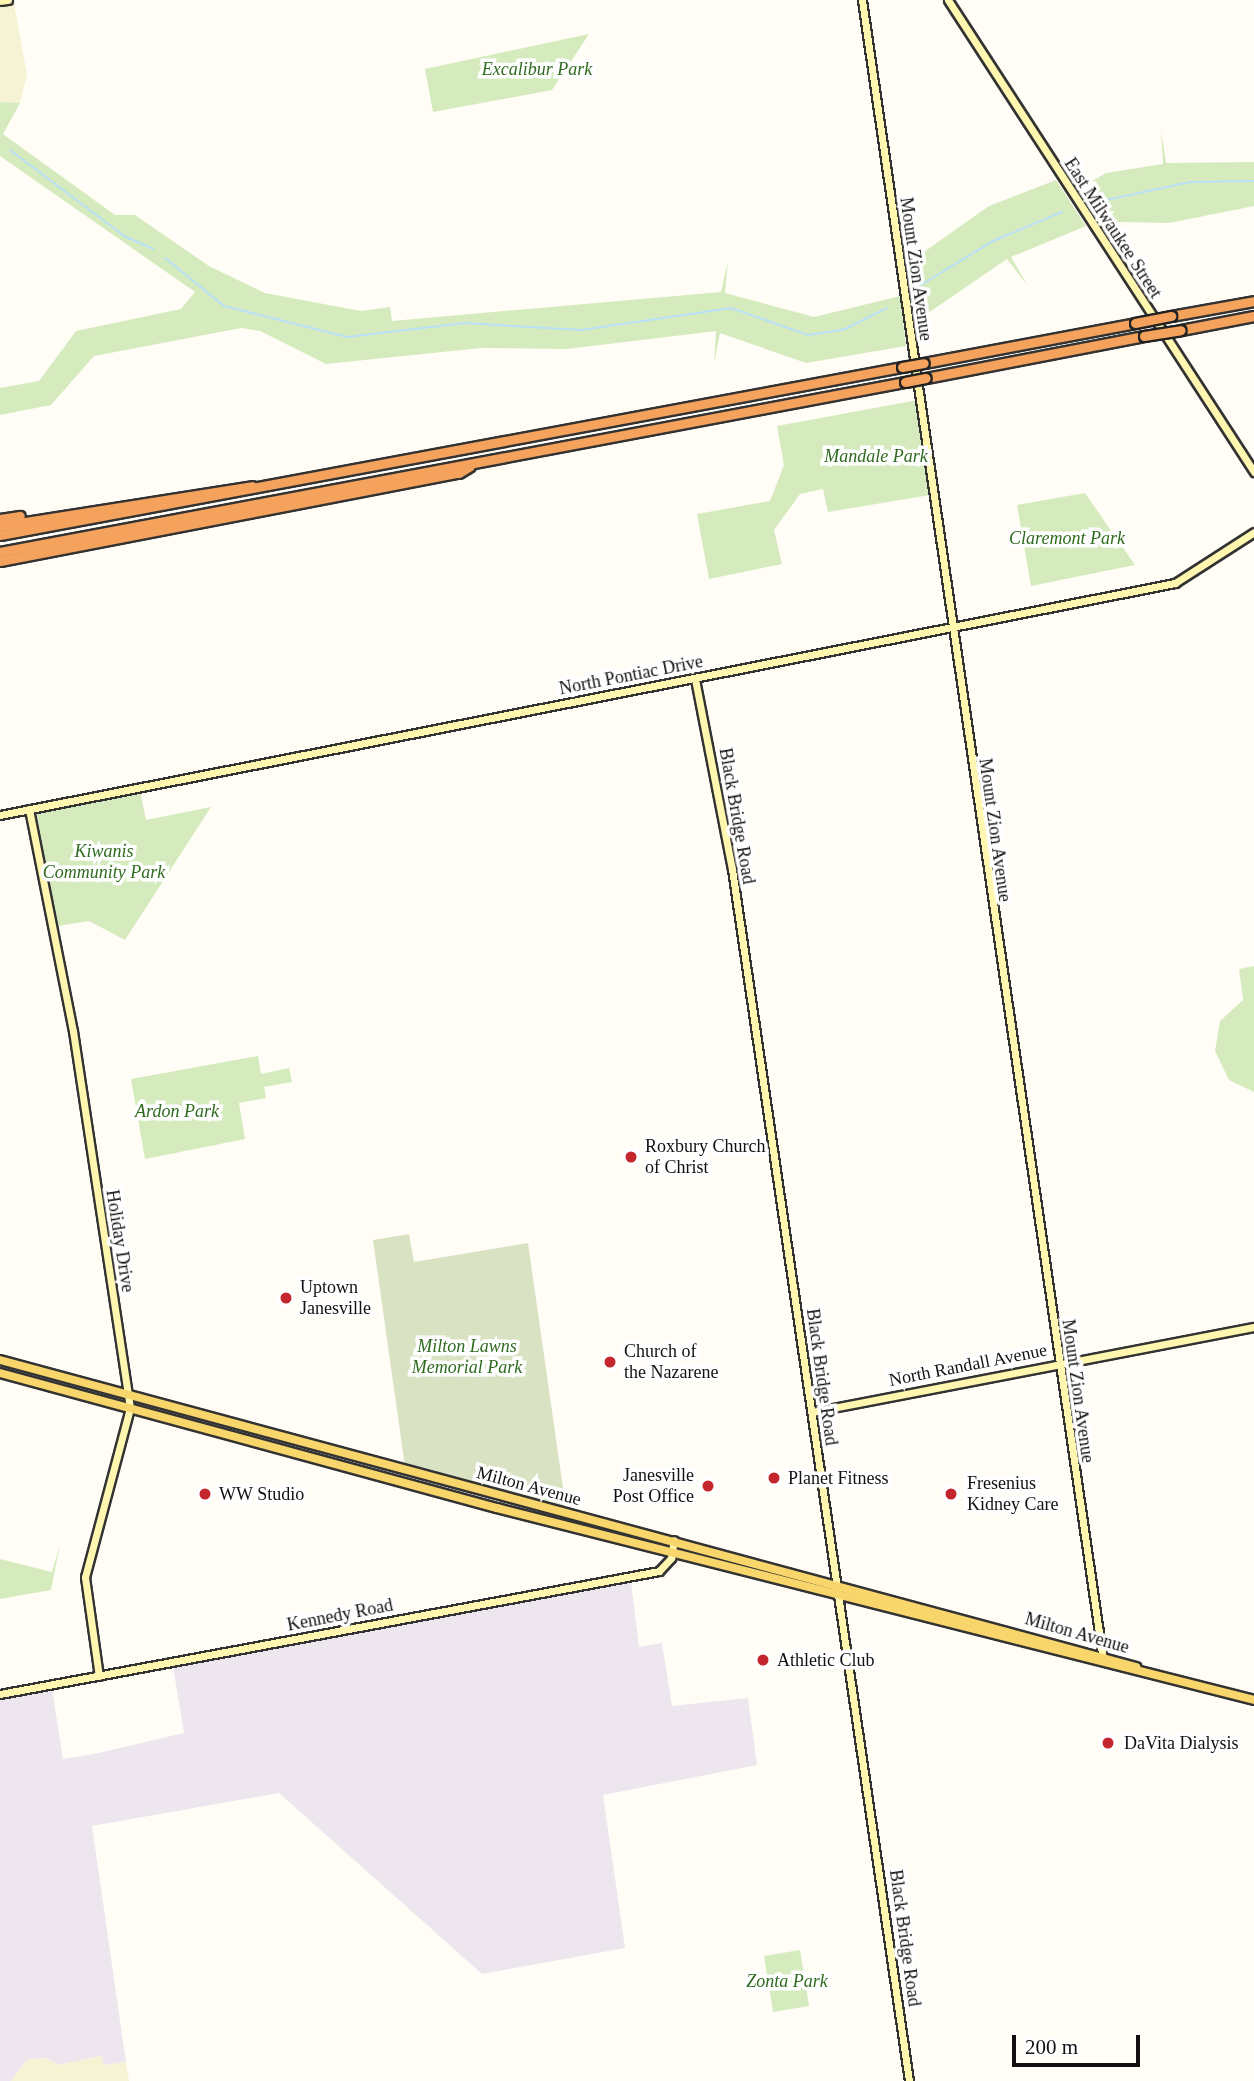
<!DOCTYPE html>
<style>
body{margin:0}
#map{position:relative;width:1254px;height:2081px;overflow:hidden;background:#fffdf5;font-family:Georgia,serif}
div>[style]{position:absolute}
.industrial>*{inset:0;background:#eee6ef}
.farmland>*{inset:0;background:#f6f3d4}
.green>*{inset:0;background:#d5ebbd}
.cemetery>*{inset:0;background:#d9e3c4}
.stream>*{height:2px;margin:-1px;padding:0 1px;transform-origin:1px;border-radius:1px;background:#b9e0f7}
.roads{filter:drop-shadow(2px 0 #333) drop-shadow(-2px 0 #333) drop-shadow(0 2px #333) drop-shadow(0 -2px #333)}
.secondary>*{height:7px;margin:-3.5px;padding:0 3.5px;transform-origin:3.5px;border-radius:3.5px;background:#fff6b0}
.primary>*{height:8px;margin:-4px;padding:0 4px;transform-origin:4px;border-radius:4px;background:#f9d66b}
.highway>*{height:9px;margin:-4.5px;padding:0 4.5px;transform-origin:4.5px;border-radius:4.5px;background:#f5a25d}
.bridges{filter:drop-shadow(2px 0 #222) drop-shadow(-2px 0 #222) drop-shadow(0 2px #222) drop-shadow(0 -2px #222)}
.highway-bridge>*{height:9px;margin:-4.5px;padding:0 4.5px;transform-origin:4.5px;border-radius:4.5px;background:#f5a25d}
.dots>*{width:19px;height:19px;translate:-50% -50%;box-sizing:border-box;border:4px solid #fff;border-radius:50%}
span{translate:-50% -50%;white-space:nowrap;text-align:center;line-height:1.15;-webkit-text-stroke:7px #fff;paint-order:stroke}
.park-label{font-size:18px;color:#2f6b1f;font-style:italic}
.street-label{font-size:18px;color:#111}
.poi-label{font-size:18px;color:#111}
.left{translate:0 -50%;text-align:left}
.right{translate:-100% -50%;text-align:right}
.scale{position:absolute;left:1012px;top:2035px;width:128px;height:32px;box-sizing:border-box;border:4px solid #111;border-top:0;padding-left:9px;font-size:21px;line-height:24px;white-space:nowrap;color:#111;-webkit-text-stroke:5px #fff;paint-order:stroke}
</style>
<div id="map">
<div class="industrial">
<i style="clip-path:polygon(631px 1582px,639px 1647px,662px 1643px,672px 1706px,748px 1698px,757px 1765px,603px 1795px,625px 1948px,482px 1974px,279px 1793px,92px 1826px,126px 2062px,104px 2066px,101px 2056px,59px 2065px,45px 2058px,27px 2060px,11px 2081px,0 2081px,0 1699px,52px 1689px,63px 1759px,94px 1754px,184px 1733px,173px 1666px)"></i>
</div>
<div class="farmland">
<i style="clip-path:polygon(0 4px,14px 4px,27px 74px,20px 103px,0 102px)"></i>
<i style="clip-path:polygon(101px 2056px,104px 2065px,126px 2062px,129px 2081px,11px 2081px,27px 2060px,45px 2058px,59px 2065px)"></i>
</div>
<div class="green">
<i style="clip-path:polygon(589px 34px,552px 90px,433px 112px,425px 69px)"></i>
<i style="clip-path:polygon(0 102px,20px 103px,3px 134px,115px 215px,135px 215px,209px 266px,265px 293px,361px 311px,390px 307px,392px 321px,721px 292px,728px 261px,725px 293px,814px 317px,900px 296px,906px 346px,806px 363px,720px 333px,714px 363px,716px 331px,567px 349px,481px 348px,326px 364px,260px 331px,241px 328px,94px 356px,51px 405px,0 415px,0 388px,39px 381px,76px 331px,181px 309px,195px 292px,0 156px)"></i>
<i style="clip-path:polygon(1161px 131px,1166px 163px,1254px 162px,1254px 206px,1169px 223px,1119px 222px,1102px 232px,1075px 191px,1106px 173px,1163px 164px)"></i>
<i style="clip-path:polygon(1056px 180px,1086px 226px,1011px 257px,1028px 286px,1007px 259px,912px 324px,904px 266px,989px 206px)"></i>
<i style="clip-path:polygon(918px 400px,930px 495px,828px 512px,823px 489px,800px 494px,774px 530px,782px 564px,709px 579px,697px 514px,770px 501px,784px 465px,777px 426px)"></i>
<i style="clip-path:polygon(1085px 493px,1135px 565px,1031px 586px,1017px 505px)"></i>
<i style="clip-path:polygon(140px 791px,146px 820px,211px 807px,125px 940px,89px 921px,58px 926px,36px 813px)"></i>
<i style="clip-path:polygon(1254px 966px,1254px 1092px,1229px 1080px,1215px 1051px,1220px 1021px,1243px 1000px,1239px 969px)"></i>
<i style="clip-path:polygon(258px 1056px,261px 1074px,289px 1068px,292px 1082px,264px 1087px,266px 1098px,239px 1103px,245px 1139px,145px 1159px,131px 1079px)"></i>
<i style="clip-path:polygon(60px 1545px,51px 1590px,0 1599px,0 1559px,52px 1572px)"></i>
<i style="clip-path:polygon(800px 1950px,809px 2006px,773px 2012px,764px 1956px)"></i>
</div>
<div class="cemetery">
<i style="clip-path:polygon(409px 1234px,414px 1262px,528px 1243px,566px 1509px,405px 1467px,373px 1240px)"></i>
</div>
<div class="stream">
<i style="left:10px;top:150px;width:143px;rotate:37deg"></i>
<i style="left:124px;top:236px;width:32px;rotate:24deg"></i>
<i style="left:1102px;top:201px;width:90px;rotate:-12.2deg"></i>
<i style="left:1190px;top:182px;width:64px;rotate:-0.9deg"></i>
<i style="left:165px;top:258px;width:76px;rotate:39.1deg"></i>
<i style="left:224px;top:306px;width:127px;rotate:14.1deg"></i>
<i style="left:347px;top:337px;width:119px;rotate:-6.8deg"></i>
<i style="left:465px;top:323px;width:116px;rotate:3.5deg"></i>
<i style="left:581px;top:330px;width:152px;rotate:-8.3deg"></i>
<i style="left:731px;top:308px;width:82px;rotate:19.3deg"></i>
<i style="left:808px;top:335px;width:37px;rotate:-9deg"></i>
<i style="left:845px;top:329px;width:47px;rotate:-26.6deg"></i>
<i style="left:916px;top:288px;width:90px;rotate:-31.4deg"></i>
<i style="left:993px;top:241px;width:75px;rotate:-22.8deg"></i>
</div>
<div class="roads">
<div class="secondary">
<i style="left:862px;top:0;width:1677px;rotate:81.74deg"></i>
<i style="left:948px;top:0;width:563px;rotate:57.04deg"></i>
<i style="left:0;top:1px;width:8px;rotate:-7deg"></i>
<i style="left:695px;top:679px;width:194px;rotate:79deg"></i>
<i style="left:732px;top:869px;width:1225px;rotate:81.69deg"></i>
<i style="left:29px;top:809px;width:226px;rotate:78.8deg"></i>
<i style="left:73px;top:1031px;width:381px;rotate:81.4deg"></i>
<i style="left:130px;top:1408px;width:175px;rotate:104.9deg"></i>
<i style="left:85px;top:1577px;width:100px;rotate:82deg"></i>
<i style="left:0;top:815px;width:1198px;rotate:-11.17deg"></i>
<i style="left:1175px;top:583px;width:94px;rotate:-32.8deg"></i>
<i style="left:812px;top:1412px;width:450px;rotate:-10.9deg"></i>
<i style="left:0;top:1694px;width:670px;rotate:-10.57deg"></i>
<i style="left:659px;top:1571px;width:18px;rotate:-47deg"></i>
<i style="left:671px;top:1558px;width:18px;rotate:-81deg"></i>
</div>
<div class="primary">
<i style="left:0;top:1360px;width:1177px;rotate:15.12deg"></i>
<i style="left:0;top:1373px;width:515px;rotate:15.2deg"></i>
<i style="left:497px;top:1508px;width:781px;rotate:14.23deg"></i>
</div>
<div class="highway">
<i style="left:1171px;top:316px;width:84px;rotate:-10.2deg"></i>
<i style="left:1181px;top:330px;width:74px;rotate:-10.9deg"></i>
<i style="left:924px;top:363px;width:215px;rotate:-10.7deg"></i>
<i style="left:926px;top:378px;width:222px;rotate:-10.9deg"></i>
<i style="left:0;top:519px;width:20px;rotate:-9deg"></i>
<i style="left:0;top:526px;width:255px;rotate:-9deg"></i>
<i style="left:0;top:535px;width:918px;rotate:-10.55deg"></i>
<i style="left:0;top:552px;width:921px;rotate:-10.64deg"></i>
<i style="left:0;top:561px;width:467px;rotate:-10.9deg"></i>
<i style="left:459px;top:473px;width:13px;rotate:-32deg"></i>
</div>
</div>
<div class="bridges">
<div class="highway-bridge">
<i style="left:1135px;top:323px;width:37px;rotate:-11deg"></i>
<i style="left:1144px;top:336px;width:37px;rotate:-9deg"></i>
<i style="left:902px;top:367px;width:22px;rotate:-10deg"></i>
<i style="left:905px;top:382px;width:21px;rotate:-11deg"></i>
</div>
</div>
<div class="dots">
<i style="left:631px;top:1157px;background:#c4262e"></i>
<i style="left:286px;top:1298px;background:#c4262e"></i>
<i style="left:610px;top:1362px;background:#c4262e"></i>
<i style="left:774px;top:1478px;background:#c4262e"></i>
<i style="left:708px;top:1486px;background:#c4262e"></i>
<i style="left:205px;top:1494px;background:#c4262e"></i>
<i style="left:951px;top:1494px;background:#c4262e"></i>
<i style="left:763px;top:1660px;background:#c4262e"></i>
<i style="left:1108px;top:1743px;background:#c4262e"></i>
</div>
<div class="park-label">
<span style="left:537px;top:69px">Excalibur Park</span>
<span style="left:876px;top:456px">Mandale Park</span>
<span style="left:1067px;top:538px">Claremont Park</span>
<span style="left:104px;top:862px">Kiwanis<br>Community Park</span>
<span style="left:177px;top:1111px">Ardon Park</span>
<span style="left:467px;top:1357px">Milton Lawns<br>Memorial Park</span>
<span style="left:787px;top:1981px">Zonta Park</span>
</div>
<div class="street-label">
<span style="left:1113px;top:228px;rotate:57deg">East Milwaukee Street</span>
<span style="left:916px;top:269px;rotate:82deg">Mount Zion Avenue</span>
<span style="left:631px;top:675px;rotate:-11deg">North Pontiac Drive</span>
<span style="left:737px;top:816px;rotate:80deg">Black Bridge Road</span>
<span style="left:995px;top:830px;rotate:82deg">Mount Zion Avenue</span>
<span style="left:120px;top:1241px;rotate:81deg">Holiday Drive</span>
<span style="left:968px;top:1365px;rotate:-11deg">North Randall Avenue</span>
<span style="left:822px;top:1377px;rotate:82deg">Black Bridge Road</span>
<span style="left:1078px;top:1391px;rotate:82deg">Mount Zion Avenue</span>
<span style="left:529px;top:1486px;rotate:15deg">Milton Avenue</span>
<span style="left:340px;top:1615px;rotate:-11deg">Kennedy Road</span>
<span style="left:1077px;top:1633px;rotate:16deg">Milton Avenue</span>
<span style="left:905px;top:1938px;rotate:82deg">Black Bridge Road</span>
</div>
<div class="poi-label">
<span class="left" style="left:645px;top:1157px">Roxbury Church<br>of Christ</span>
<span class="left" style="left:300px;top:1298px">Uptown<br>Janesville</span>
<span class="left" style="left:624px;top:1362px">Church of<br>the Nazarene</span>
<span class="right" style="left:694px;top:1486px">Janesville<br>Post Office</span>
<span class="left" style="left:788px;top:1478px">Planet Fitness</span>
<span class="left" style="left:967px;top:1494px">Fresenius<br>Kidney Care</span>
<span class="left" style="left:219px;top:1494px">WW Studio</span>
<span class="left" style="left:777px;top:1660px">Athletic Club</span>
<span class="left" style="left:1124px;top:1743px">DaVita Dialysis</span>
</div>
<div class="scale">200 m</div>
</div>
